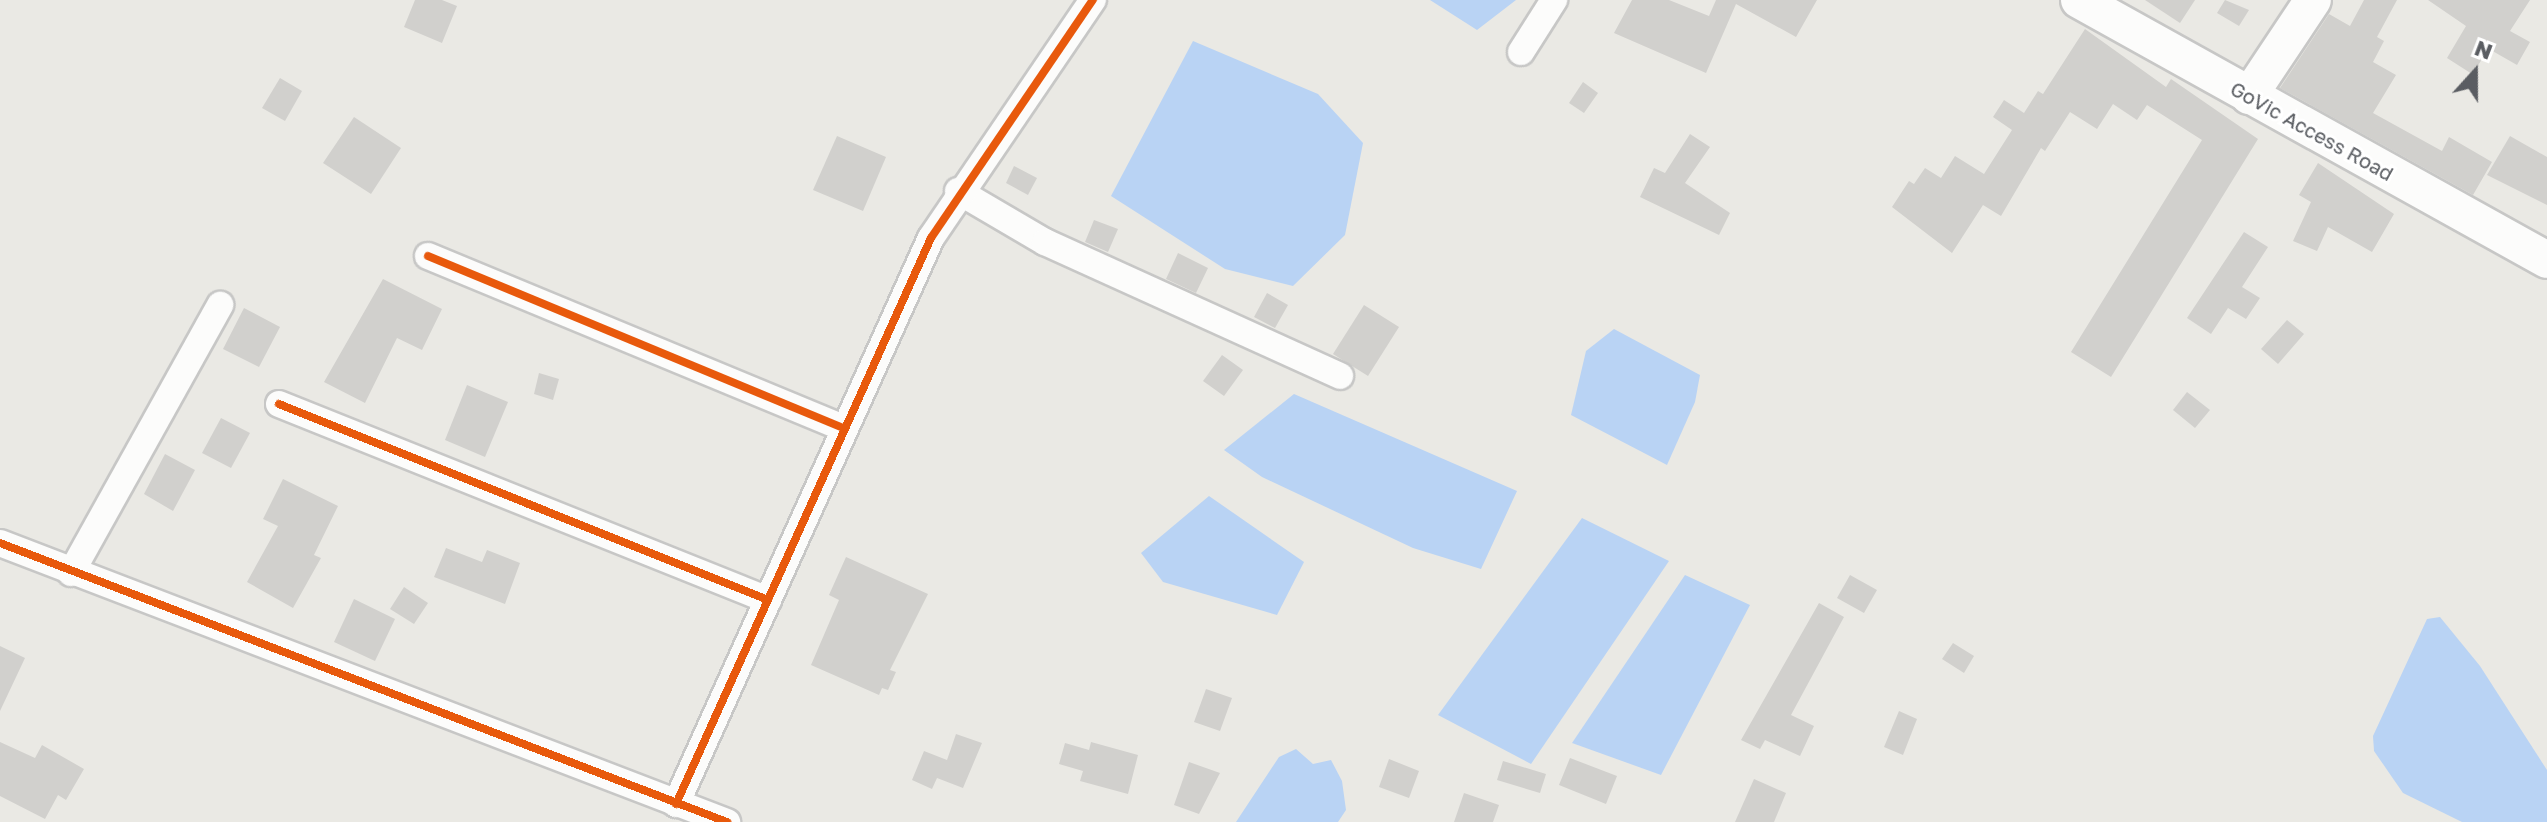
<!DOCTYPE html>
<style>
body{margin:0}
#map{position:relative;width:2547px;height:822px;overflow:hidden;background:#eae9e4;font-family:"Golos Text",sans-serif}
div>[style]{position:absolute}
.water>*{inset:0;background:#b9d3f4}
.building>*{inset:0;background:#d1d0cd}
.roads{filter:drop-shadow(2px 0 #c7c7c6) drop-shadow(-2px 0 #c7c7c6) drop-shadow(0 2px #c7c7c6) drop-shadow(0 -2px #c7c7c6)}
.street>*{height:26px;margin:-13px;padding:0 13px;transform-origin:13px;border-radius:13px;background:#fcfcfb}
.secondary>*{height:36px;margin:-18px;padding:0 18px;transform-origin:18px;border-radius:18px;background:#fcfcfb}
.cycleway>*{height:8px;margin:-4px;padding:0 4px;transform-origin:4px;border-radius:4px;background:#e8590c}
span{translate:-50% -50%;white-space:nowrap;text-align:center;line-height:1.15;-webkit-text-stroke:6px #fff;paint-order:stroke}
.street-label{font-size:20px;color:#5a5d62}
.north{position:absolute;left:2435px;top:32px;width:80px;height:80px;-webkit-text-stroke:6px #fff;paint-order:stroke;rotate:21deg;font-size:22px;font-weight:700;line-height:32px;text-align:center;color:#5a5d62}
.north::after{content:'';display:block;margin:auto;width:28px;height:36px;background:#5a5d62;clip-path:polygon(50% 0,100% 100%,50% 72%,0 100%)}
</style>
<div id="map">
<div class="water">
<i style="clip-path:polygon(1430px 0,1516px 0,1477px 30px)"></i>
<i style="clip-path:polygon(1193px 41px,1318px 94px,1363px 143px,1345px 235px,1293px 286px,1225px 269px,1111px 196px)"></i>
<i style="clip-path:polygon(1614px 329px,1700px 375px,1695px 402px,1667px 465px,1571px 415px,1586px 351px)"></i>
<i style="clip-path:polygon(1294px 394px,1517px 491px,1481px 569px,1413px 548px,1262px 477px,1224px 450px)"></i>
<i style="clip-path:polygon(1209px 496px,1304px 562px,1277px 615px,1163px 582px,1141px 553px)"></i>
<i style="clip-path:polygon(1582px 518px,1669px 561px,1531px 764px,1438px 715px)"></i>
<i style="clip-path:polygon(1685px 575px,1750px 605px,1661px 775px,1572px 743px)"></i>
<i style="clip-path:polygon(2440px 617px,2480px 666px,2547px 770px,2547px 822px,2462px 822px,2403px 793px,2374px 751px,2373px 736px,2427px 619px)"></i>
<i style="clip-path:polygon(1296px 749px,1313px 764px,1331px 760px,1342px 781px,1346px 810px,1338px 822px,1236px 822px,1279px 757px)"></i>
</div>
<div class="building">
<i style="clip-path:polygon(415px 0,442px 0,457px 6px,442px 43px,404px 27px)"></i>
<i style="clip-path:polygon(1632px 0,1669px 0,1709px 16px,1716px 0,1817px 0,1796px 37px,1736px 4px,1706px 73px,1614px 33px)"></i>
<i style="clip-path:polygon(2145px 0,2195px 0,2180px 23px)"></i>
<i style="clip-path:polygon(2225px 0,2249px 10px,2239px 26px,2217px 13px)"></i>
<i style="clip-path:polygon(2364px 0,2397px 0,2377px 37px,2384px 41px,2373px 62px,2396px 75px,2373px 113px,2442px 151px,2449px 137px,2492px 162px,2473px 195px,2280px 88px,2329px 14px,2350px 26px)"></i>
<i style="clip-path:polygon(2428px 0,2530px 0,2510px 31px,2530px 42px,2517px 65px,2489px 49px,2472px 74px,2447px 58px,2466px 26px)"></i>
<i style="clip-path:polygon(2085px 29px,2166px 87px,2171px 79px,2258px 139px,2111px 377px,2071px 352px,2202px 140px,2147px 105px,2137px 120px,2113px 104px,2097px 129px,2070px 112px,2045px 151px,2041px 148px,2001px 216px,1983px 205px,1952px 253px,1892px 207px,1909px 181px,1914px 184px,1925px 168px,1941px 178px,1955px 156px,1984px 174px,2012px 130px,1993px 117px,2004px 100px,2024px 113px,2038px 91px,2043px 94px)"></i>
<i style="clip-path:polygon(280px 78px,302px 91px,285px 121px,262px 108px)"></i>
<i style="clip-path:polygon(1583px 82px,1598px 93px,1584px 113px,1569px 103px)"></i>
<i style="clip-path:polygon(354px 117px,401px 148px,371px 194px,323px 163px)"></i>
<i style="clip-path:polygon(1690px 134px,1710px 147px,1685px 183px,1730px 213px,1719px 235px,1640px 197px,1654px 168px,1665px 173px)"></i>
<i style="clip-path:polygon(837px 136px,886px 157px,863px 211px,813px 190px)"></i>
<i style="clip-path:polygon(2510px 136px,2547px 157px,2547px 205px,2487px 175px)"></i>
<i style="clip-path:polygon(2318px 163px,2394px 214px,2372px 252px,2328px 227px,2317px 251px,2293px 241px,2311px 202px,2299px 195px)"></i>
<i style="clip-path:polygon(1014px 166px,1037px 178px,1028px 195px,1006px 183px)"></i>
<i style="clip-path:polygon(1094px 220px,1118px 229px,1108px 252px,1085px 242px)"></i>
<i style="clip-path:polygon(2244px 232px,2268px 247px,2242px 287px,2260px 298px,2246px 319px,2228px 308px,2211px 334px,2187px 318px)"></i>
<i style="clip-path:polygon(1178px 253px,1208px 268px,1196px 293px,1166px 279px)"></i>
<i style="clip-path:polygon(383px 279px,442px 309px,422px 350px,397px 338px,365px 403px,324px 382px)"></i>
<i style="clip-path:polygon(1267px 293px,1288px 305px,1275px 328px,1254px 317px)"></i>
<i style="clip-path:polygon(1364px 305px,1399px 327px,1368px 376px,1333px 354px)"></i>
<i style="clip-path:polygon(244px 308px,280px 327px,259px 367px,223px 349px)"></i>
<i style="clip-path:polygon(2287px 320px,2304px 334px,2278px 364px,2261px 349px)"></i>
<i style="clip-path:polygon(1222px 355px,1243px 370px,1224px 396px,1203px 381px)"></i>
<i style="clip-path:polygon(539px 373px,559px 379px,553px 400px,534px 394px)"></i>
<i style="clip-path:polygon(467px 385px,508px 402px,485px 457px,445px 440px)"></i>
<i style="clip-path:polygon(2187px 392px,2210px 410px,2195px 428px,2173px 410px)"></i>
<i style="clip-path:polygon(221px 418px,250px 433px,231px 468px,202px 453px)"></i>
<i style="clip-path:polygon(165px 454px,195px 470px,173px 511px,144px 494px)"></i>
<i style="clip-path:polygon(283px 479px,338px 506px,314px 555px,321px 558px,293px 608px,247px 582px,278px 526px,263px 519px)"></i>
<i style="clip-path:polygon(446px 548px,482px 562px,487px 550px,520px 563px,505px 604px,434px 577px)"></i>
<i style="clip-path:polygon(846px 557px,928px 594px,890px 670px,896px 672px,888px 690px,882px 688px,879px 695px,811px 665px,839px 600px,829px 595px)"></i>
<i style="clip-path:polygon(1850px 575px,1877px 590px,1864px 613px,1837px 598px)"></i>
<i style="clip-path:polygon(404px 587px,428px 603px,414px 624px,390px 609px)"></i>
<i style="clip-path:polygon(354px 599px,395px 619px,375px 661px,334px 642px)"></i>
<i style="clip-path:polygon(1819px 603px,1844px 617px,1791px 715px,1814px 726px,1800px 756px,1765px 740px,1760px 749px,1741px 740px)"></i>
<i style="clip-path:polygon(1953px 643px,1974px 656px,1964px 673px,1942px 659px)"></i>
<i style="clip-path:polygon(0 646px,25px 658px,0 711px)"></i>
<i style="clip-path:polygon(1206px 689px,1232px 698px,1220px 731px,1194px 722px)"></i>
<i style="clip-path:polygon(1899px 711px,1917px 719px,1903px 755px,1884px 747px)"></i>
<i style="clip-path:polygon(956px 734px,982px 743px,963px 788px,937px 778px,932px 789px,912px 780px,924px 751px,947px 760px)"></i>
<i style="clip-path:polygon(0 742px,35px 758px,42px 745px,84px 769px,66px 800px,58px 795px,45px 819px,0 796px)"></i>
<i style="clip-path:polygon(1091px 742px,1138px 755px,1128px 794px,1080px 781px,1083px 771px,1059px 764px,1065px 743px,1089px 750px)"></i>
<i style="clip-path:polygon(1570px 758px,1617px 776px,1606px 804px,1559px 785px)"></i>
<i style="clip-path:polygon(1389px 759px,1419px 771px,1409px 798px,1379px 787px)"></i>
<i style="clip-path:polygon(1503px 761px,1546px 774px,1540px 793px,1497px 780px)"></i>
<i style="clip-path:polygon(1189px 762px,1220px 773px,1199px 814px,1174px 805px)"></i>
<i style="clip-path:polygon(1754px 779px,1786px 793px,1774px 822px,1735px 822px)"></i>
<i style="clip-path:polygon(1464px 793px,1499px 805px,1493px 822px,1454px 822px)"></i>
</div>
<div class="roads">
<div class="street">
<i style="left:1521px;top:52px;width:62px;rotate:-57.6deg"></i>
<i style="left:958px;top:191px;width:101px;rotate:30.4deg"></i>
<i style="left:1045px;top:242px;width:324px;rotate:24.4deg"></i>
<i style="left:428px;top:256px;width:451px;rotate:22.5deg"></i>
<i style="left:279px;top:404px;width:527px;rotate:21.84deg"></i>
<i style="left:0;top:543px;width:779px;rotate:21deg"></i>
<i style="left:71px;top:573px;width:307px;rotate:-60.9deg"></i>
<i style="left:676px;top:804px;width:621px;rotate:-65.75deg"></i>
<i style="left:931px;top:238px;width:288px;rotate:-55.8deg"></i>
</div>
<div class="secondary">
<i style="left:2079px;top:0;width:535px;rotate:29.05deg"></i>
<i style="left:2249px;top:96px;width:115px;rotate:-56.3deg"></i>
</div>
</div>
<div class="cycleway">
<i style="left:428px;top:256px;width:451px;rotate:22.5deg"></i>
<i style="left:279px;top:404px;width:527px;rotate:21.84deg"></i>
<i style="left:0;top:543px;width:779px;rotate:21deg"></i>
<i style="left:676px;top:804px;width:621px;rotate:-65.75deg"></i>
<i style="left:931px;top:238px;width:288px;rotate:-55.8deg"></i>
</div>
<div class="street-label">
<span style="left:2312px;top:131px;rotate:29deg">GoVic Access Road</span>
</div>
<div class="north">N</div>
</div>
